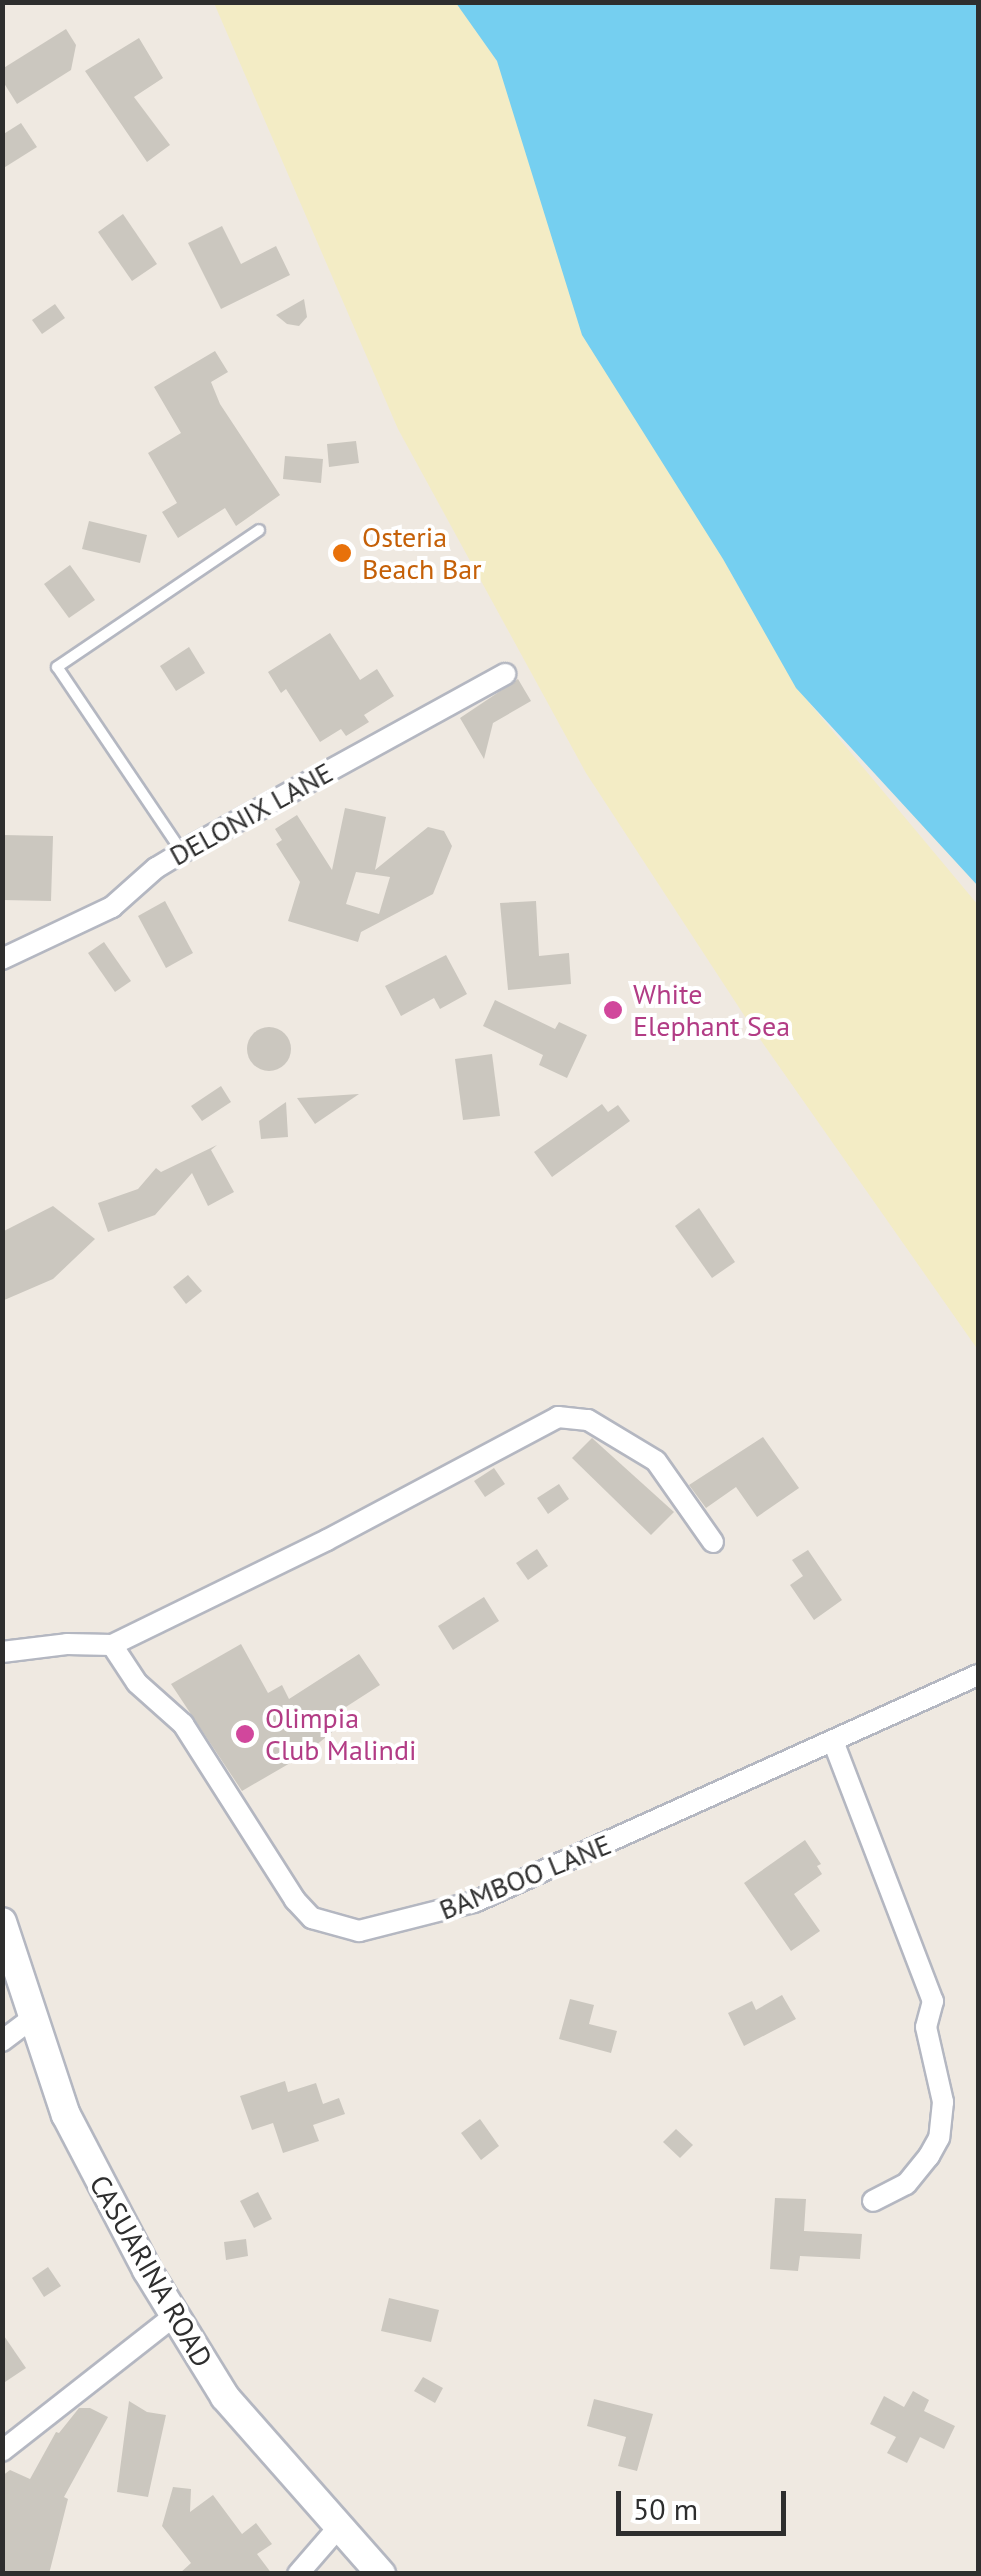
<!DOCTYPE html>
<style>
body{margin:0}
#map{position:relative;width:981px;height:2576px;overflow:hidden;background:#efe9e1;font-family:"PT Sans",sans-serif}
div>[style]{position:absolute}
.sand>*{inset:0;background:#f3ecc5}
.water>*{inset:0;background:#75cff0}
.building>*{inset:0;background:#cbc7bf}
.round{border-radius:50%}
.roads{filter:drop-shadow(2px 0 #b4b7c1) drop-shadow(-2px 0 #b4b7c1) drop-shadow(0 2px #b4b7c1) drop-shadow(0 -2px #b4b7c1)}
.lane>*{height:10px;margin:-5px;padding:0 5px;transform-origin:5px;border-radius:5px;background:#fff}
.street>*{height:20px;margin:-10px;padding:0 10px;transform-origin:10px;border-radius:10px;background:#fff}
.secondary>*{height:28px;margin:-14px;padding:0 14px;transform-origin:14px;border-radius:14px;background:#fff}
.dots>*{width:28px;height:28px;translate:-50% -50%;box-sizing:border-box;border:5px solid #fff;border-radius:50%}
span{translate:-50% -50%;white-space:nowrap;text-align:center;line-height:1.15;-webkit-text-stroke:8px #fff;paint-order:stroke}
.food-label{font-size:28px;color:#c56008}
.left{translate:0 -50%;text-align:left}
.street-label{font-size:28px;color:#2e2e2e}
.hotel-label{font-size:28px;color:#b23c85}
.frame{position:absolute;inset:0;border:5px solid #2e2e2e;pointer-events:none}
.scale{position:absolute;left:616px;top:2491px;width:170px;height:45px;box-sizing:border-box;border:5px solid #2e2e2e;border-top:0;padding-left:12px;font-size:30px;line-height:35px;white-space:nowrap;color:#2e2e2e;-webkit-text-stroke:8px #fff;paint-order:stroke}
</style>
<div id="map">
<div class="sand">
<i style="clip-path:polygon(214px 3px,457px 3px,497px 61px,723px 559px,796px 687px,978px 905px,978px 1350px,755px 1032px,586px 773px,398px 429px)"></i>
</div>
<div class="water">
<i style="clip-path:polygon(456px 3px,978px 3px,978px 886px,796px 688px,723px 559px,582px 335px,497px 61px)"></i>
</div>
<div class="building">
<i style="clip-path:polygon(66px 29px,76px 45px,71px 70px,17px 104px,2px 80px,2px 69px)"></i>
<i style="clip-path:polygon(139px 38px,163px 78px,134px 97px,170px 145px,147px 162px,85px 71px)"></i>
<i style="clip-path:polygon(21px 123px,37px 147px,2px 169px,2px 135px)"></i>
<i style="clip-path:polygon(123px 214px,157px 264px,132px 281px,98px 232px)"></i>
<i style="clip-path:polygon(222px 226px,241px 264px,276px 246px,290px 275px,221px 309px,188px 243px)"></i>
<i style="clip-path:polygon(304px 299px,307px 317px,299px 326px,287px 324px,276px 315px)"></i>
<i style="clip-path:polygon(55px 304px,65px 318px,42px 334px,32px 320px)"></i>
<i style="clip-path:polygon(215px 351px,228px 372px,211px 382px,220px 404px,280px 495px,236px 526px,225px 508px,178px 538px,162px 512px,177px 503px,148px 453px,181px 433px,154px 387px)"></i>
<i style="clip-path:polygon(356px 441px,359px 463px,329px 467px,327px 444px)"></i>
<i style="clip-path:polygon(285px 456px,323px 459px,321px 483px,283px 479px)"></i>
<i style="clip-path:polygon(89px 521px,147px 535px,140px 563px,82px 549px)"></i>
<i style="clip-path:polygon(70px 565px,95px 600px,69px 618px,44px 584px)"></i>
<i style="clip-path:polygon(330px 633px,360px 680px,377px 669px,394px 696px,364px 715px,369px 722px,346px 736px,341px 729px,320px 742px,286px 689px,281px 693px,268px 672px)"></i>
<i style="clip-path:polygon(189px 647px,205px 673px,176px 691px,160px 666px)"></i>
<i style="clip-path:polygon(518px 679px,531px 701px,493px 723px,484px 759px,460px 718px)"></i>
<i style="clip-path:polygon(evenodd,345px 808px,386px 817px,375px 870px,428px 827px,444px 831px,452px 846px,433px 894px,361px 932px,358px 942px,288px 921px,300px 882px,276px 844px,282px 840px,275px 829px,297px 815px,332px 870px,345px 808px,356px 872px,390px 877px,379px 914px,346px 904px,356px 872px)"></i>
<i style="clip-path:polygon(2px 835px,53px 836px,51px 901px,2px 900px)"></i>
<i style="clip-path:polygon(165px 901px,193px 953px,166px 968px,138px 916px)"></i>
<i style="clip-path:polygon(536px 901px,539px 956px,569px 953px,571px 984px,508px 990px,500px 903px)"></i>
<i style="clip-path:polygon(104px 942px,131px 981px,115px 992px,88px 953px)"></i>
<i style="clip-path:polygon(446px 955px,467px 994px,440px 1009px,434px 998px,401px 1016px,385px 986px)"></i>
<i style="clip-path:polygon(495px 1000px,555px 1029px,559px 1022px,587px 1035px,567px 1078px,539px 1065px,543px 1055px,483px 1026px)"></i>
<i class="round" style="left:247px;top:1027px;width:44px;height:44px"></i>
<i style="clip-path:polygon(492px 1054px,500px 1116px,463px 1120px,455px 1059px)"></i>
<i style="clip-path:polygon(221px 1086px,231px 1102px,202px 1121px,191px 1106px)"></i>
<i style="clip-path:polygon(359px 1094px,315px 1124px,297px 1098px)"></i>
<i style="clip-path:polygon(286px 1102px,288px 1137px,261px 1139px,259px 1121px)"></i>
<i style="clip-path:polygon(602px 1104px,608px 1112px,618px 1105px,630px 1121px,552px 1177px,534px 1152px)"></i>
<i style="clip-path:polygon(217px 1145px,211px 1150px,234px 1192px,208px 1206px,192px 1173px,155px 1215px,108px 1232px,98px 1203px,138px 1189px,156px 1168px,161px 1172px)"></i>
<i style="clip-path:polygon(53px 1206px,95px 1239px,53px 1279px,2px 1301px,2px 1232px)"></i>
<i style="clip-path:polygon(699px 1208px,735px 1262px,712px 1278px,675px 1226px)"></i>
<i style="clip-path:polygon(188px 1275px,202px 1291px,186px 1304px,173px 1287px)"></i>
<i style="clip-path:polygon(763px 1437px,799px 1488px,757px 1517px,736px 1487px,706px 1508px,689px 1485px)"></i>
<i style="clip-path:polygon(592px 1438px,674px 1512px,651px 1535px,572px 1458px)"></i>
<i style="clip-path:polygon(494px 1468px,505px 1484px,485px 1497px,474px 1481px)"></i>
<i style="clip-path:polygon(559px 1484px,569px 1499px,548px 1514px,537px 1498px)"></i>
<i style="clip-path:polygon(537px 1549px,548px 1566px,528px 1580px,516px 1563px)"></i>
<i style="clip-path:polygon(808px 1550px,842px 1600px,814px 1620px,790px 1585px,803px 1576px,792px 1560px)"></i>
<i style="clip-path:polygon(484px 1597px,499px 1621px,453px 1650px,438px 1626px)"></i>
<i style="clip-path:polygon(241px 1644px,268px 1693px,282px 1685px,289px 1699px,359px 1654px,380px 1685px,335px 1714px,342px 1724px,304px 1755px,242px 1791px,171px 1684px)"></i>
<i style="clip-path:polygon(805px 1840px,821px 1864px,817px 1866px,822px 1874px,794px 1894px,820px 1931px,791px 1951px,744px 1883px)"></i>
<i style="clip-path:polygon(782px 1995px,796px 2019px,744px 2046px,728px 2013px,752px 2001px,756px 2010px)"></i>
<i style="clip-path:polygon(570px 1999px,594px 2005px,589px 2024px,617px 2031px,611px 2053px,559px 2039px)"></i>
<i style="clip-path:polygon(285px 2081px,288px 2092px,316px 2083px,323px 2104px,339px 2098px,345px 2114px,313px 2125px,319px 2141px,283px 2153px,273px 2123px,252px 2130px,240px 2096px)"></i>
<i style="clip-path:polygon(480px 2119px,499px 2146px,481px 2160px,461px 2133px)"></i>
<i style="clip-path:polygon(676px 2129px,693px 2145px,680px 2158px,663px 2142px)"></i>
<i style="clip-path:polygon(258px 2192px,272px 2219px,254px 2228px,240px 2201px)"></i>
<i style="clip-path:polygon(775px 2198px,806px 2199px,804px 2231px,862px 2234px,860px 2259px,800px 2256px,798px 2271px,770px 2269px)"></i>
<i style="clip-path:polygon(246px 2239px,248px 2256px,226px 2260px,224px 2242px)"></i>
<i style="clip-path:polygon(48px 2267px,61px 2286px,44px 2297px,32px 2278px)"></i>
<i style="clip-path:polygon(389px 2298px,439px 2310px,431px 2342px,381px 2331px)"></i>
<i style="clip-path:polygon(2px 2333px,26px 2368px,2px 2384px)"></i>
<i style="clip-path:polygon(423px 2377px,443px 2388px,435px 2403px,414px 2391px)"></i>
<i style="clip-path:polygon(913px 2391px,929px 2400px,924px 2411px,955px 2426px,944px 2449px,920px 2437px,907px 2463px,887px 2453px,896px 2437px,870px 2424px,884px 2396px,904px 2407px)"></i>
<i style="clip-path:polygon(594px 2399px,653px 2414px,637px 2471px,618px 2466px,626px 2437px,587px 2426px)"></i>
<i style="clip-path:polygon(129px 2401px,147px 2412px,166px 2415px,148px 2497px,117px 2492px)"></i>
<i style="clip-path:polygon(79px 2408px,90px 2408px,108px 2417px,64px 2497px,68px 2499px,49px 2574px,2px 2574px,2px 2476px,10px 2470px,30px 2479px,56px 2432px,59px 2433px)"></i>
<i style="clip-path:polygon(173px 2487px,191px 2489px,190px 2512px,213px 2495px,242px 2534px,256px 2523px,272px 2544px,257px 2554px,272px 2574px,179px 2574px,191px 2563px,162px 2526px)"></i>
</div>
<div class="roads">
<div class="lane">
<i style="left:182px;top:852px;width:223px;rotate:-124deg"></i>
<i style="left:57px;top:667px;width:244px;rotate:-34.1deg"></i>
</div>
<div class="street">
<i style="left:2px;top:959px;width:122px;rotate:-25.3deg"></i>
<i style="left:112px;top:907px;width:59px;rotate:-41.6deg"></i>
<i style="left:156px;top:868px;width:47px;rotate:-31deg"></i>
<i style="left:196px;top:844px;width:353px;rotate:-28.8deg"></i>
<i style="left:112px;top:1645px;width:239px;rotate:-26deg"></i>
<i style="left:327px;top:1540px;width:262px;rotate:-28deg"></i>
<i style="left:558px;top:1417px;width:30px;rotate:6deg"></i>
<i style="left:588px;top:1420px;width:79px;rotate:31.1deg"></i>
<i style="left:656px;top:1461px;width:99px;rotate:54.9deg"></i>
<i style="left:2px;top:1652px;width:65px;rotate:-7deg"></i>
<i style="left:67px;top:1644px;width:45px;rotate:1.3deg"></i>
<i style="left:112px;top:1645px;width:45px;rotate:56.7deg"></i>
<i style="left:137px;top:1683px;width:62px;rotate:41.7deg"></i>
<i style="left:183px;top:1724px;width:209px;rotate:57.5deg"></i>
<i style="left:295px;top:1900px;width:25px;rotate:47deg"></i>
<i style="left:312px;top:1918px;width:49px;rotate:15.5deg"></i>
<i style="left:359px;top:1931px;width:119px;rotate:-14.2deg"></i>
<i style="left:474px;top:1902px;width:553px;rotate:-24.25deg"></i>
<i style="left:833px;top:1741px;width:279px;rotate:69deg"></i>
<i style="left:933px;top:2001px;width:27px;rotate:105deg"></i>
<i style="left:926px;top:2027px;width:77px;rotate:77.2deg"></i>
<i style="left:943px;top:2102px;width:36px;rotate:96deg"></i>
<i style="left:939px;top:2138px;width:21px;rotate:119deg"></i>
<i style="left:929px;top:2156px;width:36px;rotate:129deg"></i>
<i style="left:906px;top:2184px;width:37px;rotate:153deg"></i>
<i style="left:2px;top:2041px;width:39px;rotate:-37deg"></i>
<i style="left:2px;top:2451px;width:219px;rotate:-38.1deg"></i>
<i style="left:298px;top:2574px;width:60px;rotate:-49.1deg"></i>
</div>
<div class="secondary">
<i style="left:2px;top:1922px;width:203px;rotate:71.7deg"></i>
<i style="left:66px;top:2115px;width:175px;rotate:62.4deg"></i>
<i style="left:147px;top:2270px;width:149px;rotate:58.4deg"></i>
<i style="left:225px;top:2397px;width:236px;rotate:48.6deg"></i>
</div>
</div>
<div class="dots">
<i style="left:342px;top:553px;background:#e8710a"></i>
<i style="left:613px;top:1010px;background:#d1479c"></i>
<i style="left:245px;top:1734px;background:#d1479c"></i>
</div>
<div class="food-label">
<span class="left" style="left:362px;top:553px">Osteria<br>Beach Bar</span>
</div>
<div class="street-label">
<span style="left:251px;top:814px;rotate:-29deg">DELONIX LANE</span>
<span style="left:525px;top:1877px;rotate:-22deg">BAMBOO LANE</span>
<span style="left:151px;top:2271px;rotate:60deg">CASUARINA ROAD</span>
</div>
<div class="hotel-label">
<span class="left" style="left:633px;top:1010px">White<br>Elephant Sea</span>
<span class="left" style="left:265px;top:1734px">Olimpia<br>Club Malindi</span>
</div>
<div class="frame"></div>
<div class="scale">50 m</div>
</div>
